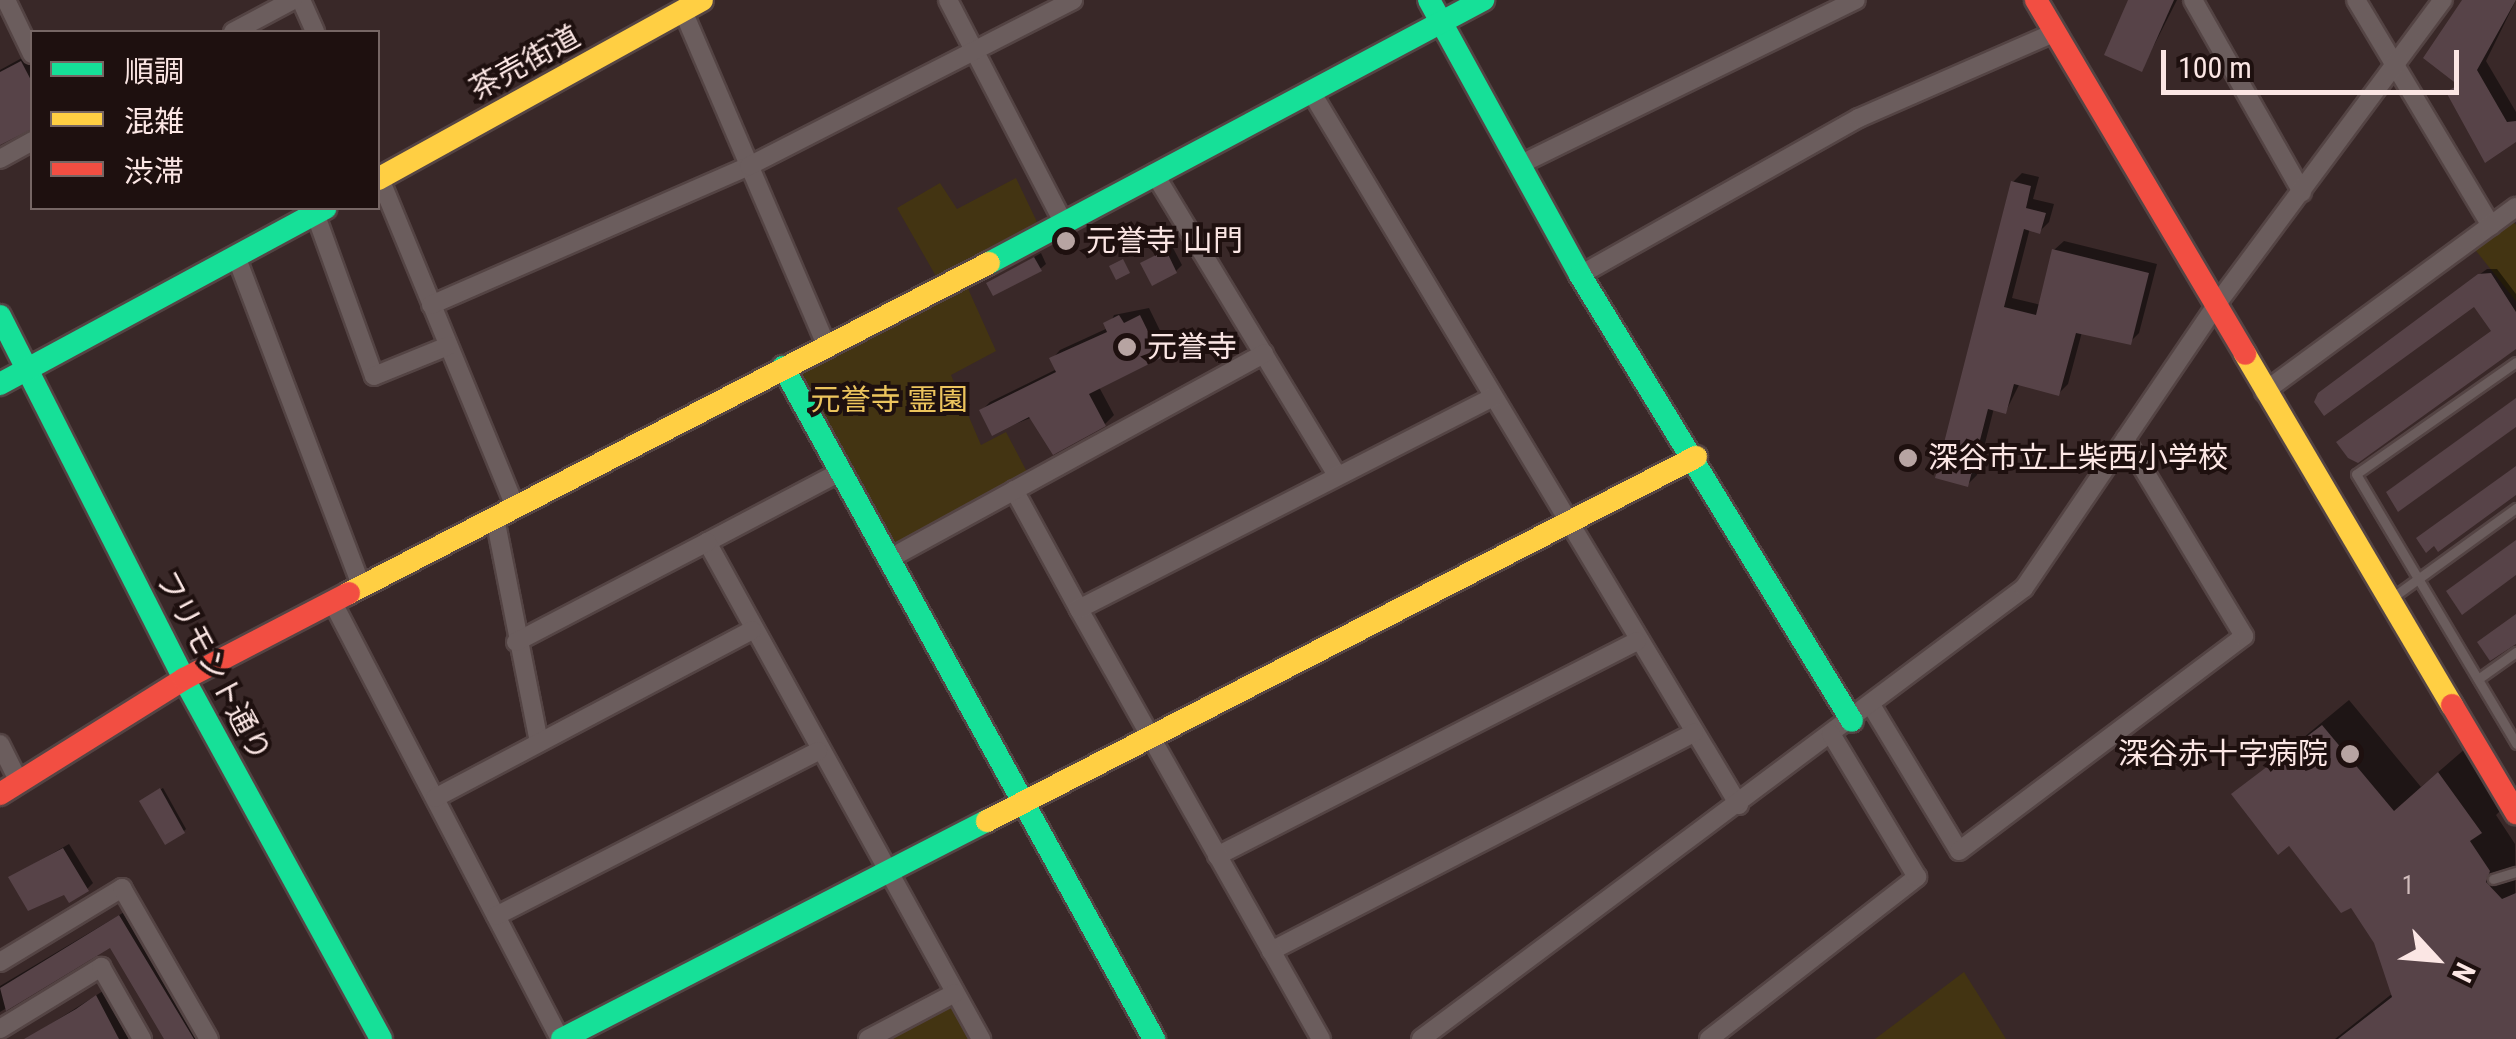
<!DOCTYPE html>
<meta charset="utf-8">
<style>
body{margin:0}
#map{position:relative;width:2516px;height:1039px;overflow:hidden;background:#392828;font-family:"Roboto Condensed","Noto Sans JP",sans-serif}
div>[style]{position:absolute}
.green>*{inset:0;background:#433412}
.shadow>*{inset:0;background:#0007}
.building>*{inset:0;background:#574348}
.roads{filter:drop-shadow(2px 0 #544444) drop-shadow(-2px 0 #544444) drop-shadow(0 2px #544444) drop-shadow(0 -2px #544444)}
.lane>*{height:9px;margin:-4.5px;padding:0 4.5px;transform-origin:4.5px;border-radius:4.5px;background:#6b5d5d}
.street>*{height:18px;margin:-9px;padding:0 9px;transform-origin:9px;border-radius:9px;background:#6b5d5d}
.fast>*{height:22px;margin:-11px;padding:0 11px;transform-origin:11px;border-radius:11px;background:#16e098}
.slow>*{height:22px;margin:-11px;padding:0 11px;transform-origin:11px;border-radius:11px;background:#ffcf43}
.jam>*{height:22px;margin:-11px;padding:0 11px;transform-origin:11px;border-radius:11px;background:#f24e42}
.dots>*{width:28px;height:28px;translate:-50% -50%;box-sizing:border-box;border:5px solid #1e100f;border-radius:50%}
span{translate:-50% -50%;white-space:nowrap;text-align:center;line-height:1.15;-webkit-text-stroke:8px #1e100f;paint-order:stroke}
.number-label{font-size:25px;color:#d2bdbd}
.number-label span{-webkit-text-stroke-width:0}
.street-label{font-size:30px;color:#fbe6e4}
.poi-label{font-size:30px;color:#fbe6e4}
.left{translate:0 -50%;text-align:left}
.right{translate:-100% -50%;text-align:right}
.park-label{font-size:30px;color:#ecc45d}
.legend{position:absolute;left:30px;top:30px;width:350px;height:180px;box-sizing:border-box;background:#1e100f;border:2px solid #766664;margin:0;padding:12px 18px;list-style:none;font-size:30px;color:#fbe6e4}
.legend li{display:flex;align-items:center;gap:20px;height:50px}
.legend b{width:50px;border:2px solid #766664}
.north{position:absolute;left:2386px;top:909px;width:100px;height:100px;-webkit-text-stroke:8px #1e100f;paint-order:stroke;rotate:116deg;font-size:28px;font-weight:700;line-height:40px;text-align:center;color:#fbe6e4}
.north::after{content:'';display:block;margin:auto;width:35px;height:45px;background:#fbe6e4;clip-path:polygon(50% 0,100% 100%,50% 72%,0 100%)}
.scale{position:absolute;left:2161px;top:50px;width:298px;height:45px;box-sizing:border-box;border:5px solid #fbe6e4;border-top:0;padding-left:12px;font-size:30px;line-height:35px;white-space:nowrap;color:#fbe6e4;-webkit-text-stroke:8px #1e100f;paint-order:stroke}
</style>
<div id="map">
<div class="green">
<i style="clip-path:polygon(1016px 178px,1038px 224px,937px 278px,897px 208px,940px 183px,957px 209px)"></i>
<i style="clip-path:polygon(2507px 214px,2516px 225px,2516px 301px,2469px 242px)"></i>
<i style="clip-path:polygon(965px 282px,996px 351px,951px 375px,981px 445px,1006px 432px,1027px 472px,891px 547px,796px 373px)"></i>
<i style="clip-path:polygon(1964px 972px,2006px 1039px,1875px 1039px)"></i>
<i style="clip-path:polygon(955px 993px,981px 1039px,868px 1039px)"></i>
</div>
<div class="shadow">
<i style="clip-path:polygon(2131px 0,2177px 0,2142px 69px)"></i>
<i style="clip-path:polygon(2465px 0,2516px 0,2486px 61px,2516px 112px,2516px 139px,2449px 93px,2459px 82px)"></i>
<i style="clip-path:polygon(31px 53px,32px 126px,0 143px,0 70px)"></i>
<i style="clip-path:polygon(2022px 173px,2039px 177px,2033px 199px,2054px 204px,2049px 222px,2040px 231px,2030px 228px,2012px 298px,2041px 305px,2054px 250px,2064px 241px,2157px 264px,2139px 333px,2130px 342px,2082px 332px,2068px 384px,2059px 393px,2020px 383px,2006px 411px,1994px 408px,1977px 475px,1968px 484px,2013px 182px)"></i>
<i style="clip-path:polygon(1172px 246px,1182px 265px,1176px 271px,1143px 263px)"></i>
<i style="clip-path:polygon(1041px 253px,1046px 264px,1040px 269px,989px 283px)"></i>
<i style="clip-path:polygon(2487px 269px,2497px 269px,2516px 294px,2516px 345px,2494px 331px,2474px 303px,2327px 387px)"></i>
<i style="clip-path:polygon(1149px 308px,1168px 347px,1099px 387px,1114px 415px,1105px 424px,1054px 452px,1035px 416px,993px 433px,982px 410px,990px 402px,1057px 369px,1052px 359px,1060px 350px,1108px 328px,1114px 315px)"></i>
<i style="clip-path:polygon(2349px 700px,2421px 787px,2466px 748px,2506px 805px,2496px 815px,2515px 844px,2516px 1039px,2335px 1039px,2393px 993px,2376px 942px,2351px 905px,2235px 794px)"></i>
<i style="clip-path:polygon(163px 788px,186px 829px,184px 831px,144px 799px)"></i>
<i style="clip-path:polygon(69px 844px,93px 883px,87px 889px,65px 892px,11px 877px)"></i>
<i style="clip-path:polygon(126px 911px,208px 1039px,170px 1039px,111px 945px,0 1012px,0 986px)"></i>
<i style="clip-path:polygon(103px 991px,129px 1039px,27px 1039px)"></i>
</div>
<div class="building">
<i style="clip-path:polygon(2128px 0,2174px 0,2142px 72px,2104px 55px)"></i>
<i style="clip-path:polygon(2462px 0,2516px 0,2477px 70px,2507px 122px,2516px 121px,2516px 142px,2485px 163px,2446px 92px,2458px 85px,2423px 58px)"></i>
<i style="clip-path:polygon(21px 61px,32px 82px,32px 129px,0 145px,0 72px)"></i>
<i style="clip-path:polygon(2011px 181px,2031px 186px,2026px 208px,2046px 213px,2040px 234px,2024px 229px,2004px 307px,2036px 315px,2052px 249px,2149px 273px,2131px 345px,2076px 333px,2059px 396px,2014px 384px,2006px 414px,1988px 409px,1968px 487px,1935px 478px)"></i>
<i style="clip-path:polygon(1075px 236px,1080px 245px,1062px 255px,1057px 246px)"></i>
<i style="clip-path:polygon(1166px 250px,1177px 273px,1152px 286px,1140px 263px)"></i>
<i style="clip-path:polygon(1034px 257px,1042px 271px,993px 296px,986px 283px)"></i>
<i style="clip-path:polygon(1123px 259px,1130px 273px,1116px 280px,1109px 266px)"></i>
<i style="clip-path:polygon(2491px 273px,2516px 312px,2516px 349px,2358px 463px,2348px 458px,2336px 442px,2491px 331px,2474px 307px,2324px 416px,2314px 402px,2318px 393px,2478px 274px)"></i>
<i style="clip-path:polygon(1119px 315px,1124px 323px,1140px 315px,1161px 358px,1089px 394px,1106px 426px,1053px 455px,1029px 417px,992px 436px,979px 410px,1056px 372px,1049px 358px,1107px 332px,1103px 323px)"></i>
<i style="clip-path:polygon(2516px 398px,2516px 427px,2398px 512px,2386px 492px)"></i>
<i style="clip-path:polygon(2516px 466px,2516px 495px,2438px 552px,2434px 546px,2426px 553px,2416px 538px)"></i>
<i style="clip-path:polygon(2516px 540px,2516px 575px,2462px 615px,2446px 591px)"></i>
<i style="clip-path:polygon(2516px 614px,2516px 644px,2490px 661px,2477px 642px)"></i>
<i style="clip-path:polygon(2322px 725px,2394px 811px,2438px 772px,2482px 833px,2470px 841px,2490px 871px,2486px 882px,2502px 899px,2516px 893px,2516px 1039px,2338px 1039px,2392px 997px,2374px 943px,2351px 908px,2341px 913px,2289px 846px,2278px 855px,2231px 794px)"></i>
<i style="clip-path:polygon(160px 788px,185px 833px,165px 845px,139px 801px)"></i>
<i style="clip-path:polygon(63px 848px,89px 891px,69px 903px,64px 895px,28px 911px,8px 877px)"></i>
<i style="clip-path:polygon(119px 915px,194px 1039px,164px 1039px,110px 948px,6px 1011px,0 988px)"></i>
<i style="clip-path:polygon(96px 995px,119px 1039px,24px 1039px,76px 1009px)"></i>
</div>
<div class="roads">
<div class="lane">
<i style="left:2516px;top:362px;width:195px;rotate:145deg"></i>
<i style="left:2356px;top:474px;width:314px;rotate:59.3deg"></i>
<i style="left:2393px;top:597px;width:152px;rotate:-35.9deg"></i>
<i style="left:2478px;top:679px;width:47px;rotate:-35.4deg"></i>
<i style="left:2493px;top:879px;width:24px;rotate:-17deg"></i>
</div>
<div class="street">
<i style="left:6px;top:0;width:60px;rotate:64.3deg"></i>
<i style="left:301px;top:0;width:35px;rotate:66deg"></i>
<i style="left:948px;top:0;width:250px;rotate:62.6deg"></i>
<i style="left:2193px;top:0;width:221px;rotate:60.4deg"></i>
<i style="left:2356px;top:0;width:263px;rotate:59.1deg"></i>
<i style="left:683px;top:11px;width:363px;rotate:66.8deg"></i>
<i style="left:233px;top:32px;width:68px;rotate:-28.1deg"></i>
<i style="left:1313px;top:95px;width:828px;rotate:59.04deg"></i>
<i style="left:0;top:159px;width:37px;rotate:-29deg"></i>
<i style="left:1519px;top:165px;width:375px;rotate:-26.1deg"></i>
<i style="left:1154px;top:173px;width:353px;rotate:58.8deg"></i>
<i style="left:378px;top:174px;width:361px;rotate:67.6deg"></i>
<i style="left:315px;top:213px;width:173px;rotate:70.1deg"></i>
<i style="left:374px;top:376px;width:80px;rotate:-22.1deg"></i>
<i style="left:236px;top:256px;width:355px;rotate:69.2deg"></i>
<i style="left:1580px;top:275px;width:320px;rotate:-29.4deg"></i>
<i style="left:1859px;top:118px;width:210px;rotate:-23.6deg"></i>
<i style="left:431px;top:305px;width:347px;rotate:-23.6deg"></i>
<i style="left:749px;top:166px;width:364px;rotate:-27.1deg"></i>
<i style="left:2264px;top:392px;width:313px;rotate:-36.3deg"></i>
<i style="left:840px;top:472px;width:150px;rotate:152.2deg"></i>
<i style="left:707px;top:542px;width:568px;rotate:61.13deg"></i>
<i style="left:1014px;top:490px;width:136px;rotate:61.4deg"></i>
<i style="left:495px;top:518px;width:228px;rotate:78.9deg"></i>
<i style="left:887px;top:560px;width:430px;rotate:-28.7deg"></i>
<i style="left:333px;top:603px;width:492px;rotate:62.5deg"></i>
<i style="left:516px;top:642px;width:216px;rotate:-27.6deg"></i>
<i style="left:1871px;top:705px;width:170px;rotate:58.9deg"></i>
<i style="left:1959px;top:851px;width:357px;rotate:-37deg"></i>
<i style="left:2244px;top:636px;width:230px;rotate:-121.1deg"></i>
<i style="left:0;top:744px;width:42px;rotate:63.4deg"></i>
<i style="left:435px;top:798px;width:359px;rotate:-27.9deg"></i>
<i style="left:1217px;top:856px;width:472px;rotate:-27.1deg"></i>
<i style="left:496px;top:916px;width:362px;rotate:-27.1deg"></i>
<i style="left:1271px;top:951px;width:476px;rotate:-27.3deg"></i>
<i style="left:0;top:962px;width:143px;rotate:-31.2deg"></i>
<i style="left:122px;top:888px;width:174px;rotate:60.1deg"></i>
<i style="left:0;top:1029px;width:119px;rotate:-31.5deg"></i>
<i style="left:101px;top:967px;width:83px;rotate:60.3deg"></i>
<i style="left:868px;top:1039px;width:98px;rotate:-27.9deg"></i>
<i style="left:1321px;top:1039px;width:493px;rotate:-119.4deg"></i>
<i style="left:1079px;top:609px;width:465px;rotate:-27.1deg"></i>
<i style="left:1421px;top:1039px;width:753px;rotate:-36.79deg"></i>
<i style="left:2024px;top:588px;width:338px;rotate:-55.8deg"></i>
<i style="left:2214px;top:308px;width:384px;rotate:-53.4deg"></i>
<i style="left:1709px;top:1039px;width:264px;rotate:-37.9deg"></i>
<i style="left:1917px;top:877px;width:167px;rotate:-121deg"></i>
</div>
<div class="fast">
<i style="left:1429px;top:0;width:314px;rotate:61.2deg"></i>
<i style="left:1580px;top:275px;width:522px;rotate:58.62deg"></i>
<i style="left:989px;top:263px;width:560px;rotate:-28.03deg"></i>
<i style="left:0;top:316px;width:407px;rotate:63.1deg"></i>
<i style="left:184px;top:679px;width:410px;rotate:61.3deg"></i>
<i style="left:783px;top:367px;width:768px;rotate:61.1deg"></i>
<i style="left:0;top:384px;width:370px;rotate:-28.4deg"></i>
<i style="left:562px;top:1039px;width:478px;rotate:-27.2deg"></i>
</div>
<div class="slow">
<i style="left:378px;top:179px;width:370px;rotate:-28.9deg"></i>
<i style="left:2245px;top:354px;width:407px;rotate:59.5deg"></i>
<i style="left:349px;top:593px;width:720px;rotate:-27.28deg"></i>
<i style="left:987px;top:821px;width:797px;rotate:-27.18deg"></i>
</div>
<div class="jam">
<i style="left:2036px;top:0;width:411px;rotate:59.4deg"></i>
<i style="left:2452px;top:705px;width:126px;rotate:59.3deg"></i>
<i style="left:0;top:794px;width:217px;rotate:-32deg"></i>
<i style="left:184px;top:679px;width:186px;rotate:-27.5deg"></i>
</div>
</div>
<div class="dots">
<i style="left:1066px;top:241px;background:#b7a4a2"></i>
<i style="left:1127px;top:347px;background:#b7a4a2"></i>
<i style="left:1908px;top:458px;background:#b7a4a2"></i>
<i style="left:2350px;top:754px;background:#b7a4a2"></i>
</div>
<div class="number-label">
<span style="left:2408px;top:886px">1</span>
</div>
<div class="street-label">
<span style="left:525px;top:63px;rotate:-29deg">茶売街道</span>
<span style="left:213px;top:666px;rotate:62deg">フリモント通り</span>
</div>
<div class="poi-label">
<span class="left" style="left:1086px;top:241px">元誉寺 山門</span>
<span class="left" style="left:1147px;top:347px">元誉寺</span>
<span class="left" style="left:1928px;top:458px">深谷市立上柴西小学校</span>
<span class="right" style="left:2328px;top:754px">深谷赤十字病院</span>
</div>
<div class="park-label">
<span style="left:889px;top:400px">元誉寺 霊園</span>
</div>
<ul class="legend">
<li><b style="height:12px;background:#16e098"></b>順調</li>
<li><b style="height:12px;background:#ffcf43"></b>混雑</li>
<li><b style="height:12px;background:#f24e42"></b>渋滞</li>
</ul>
<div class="north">N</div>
<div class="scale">100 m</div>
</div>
